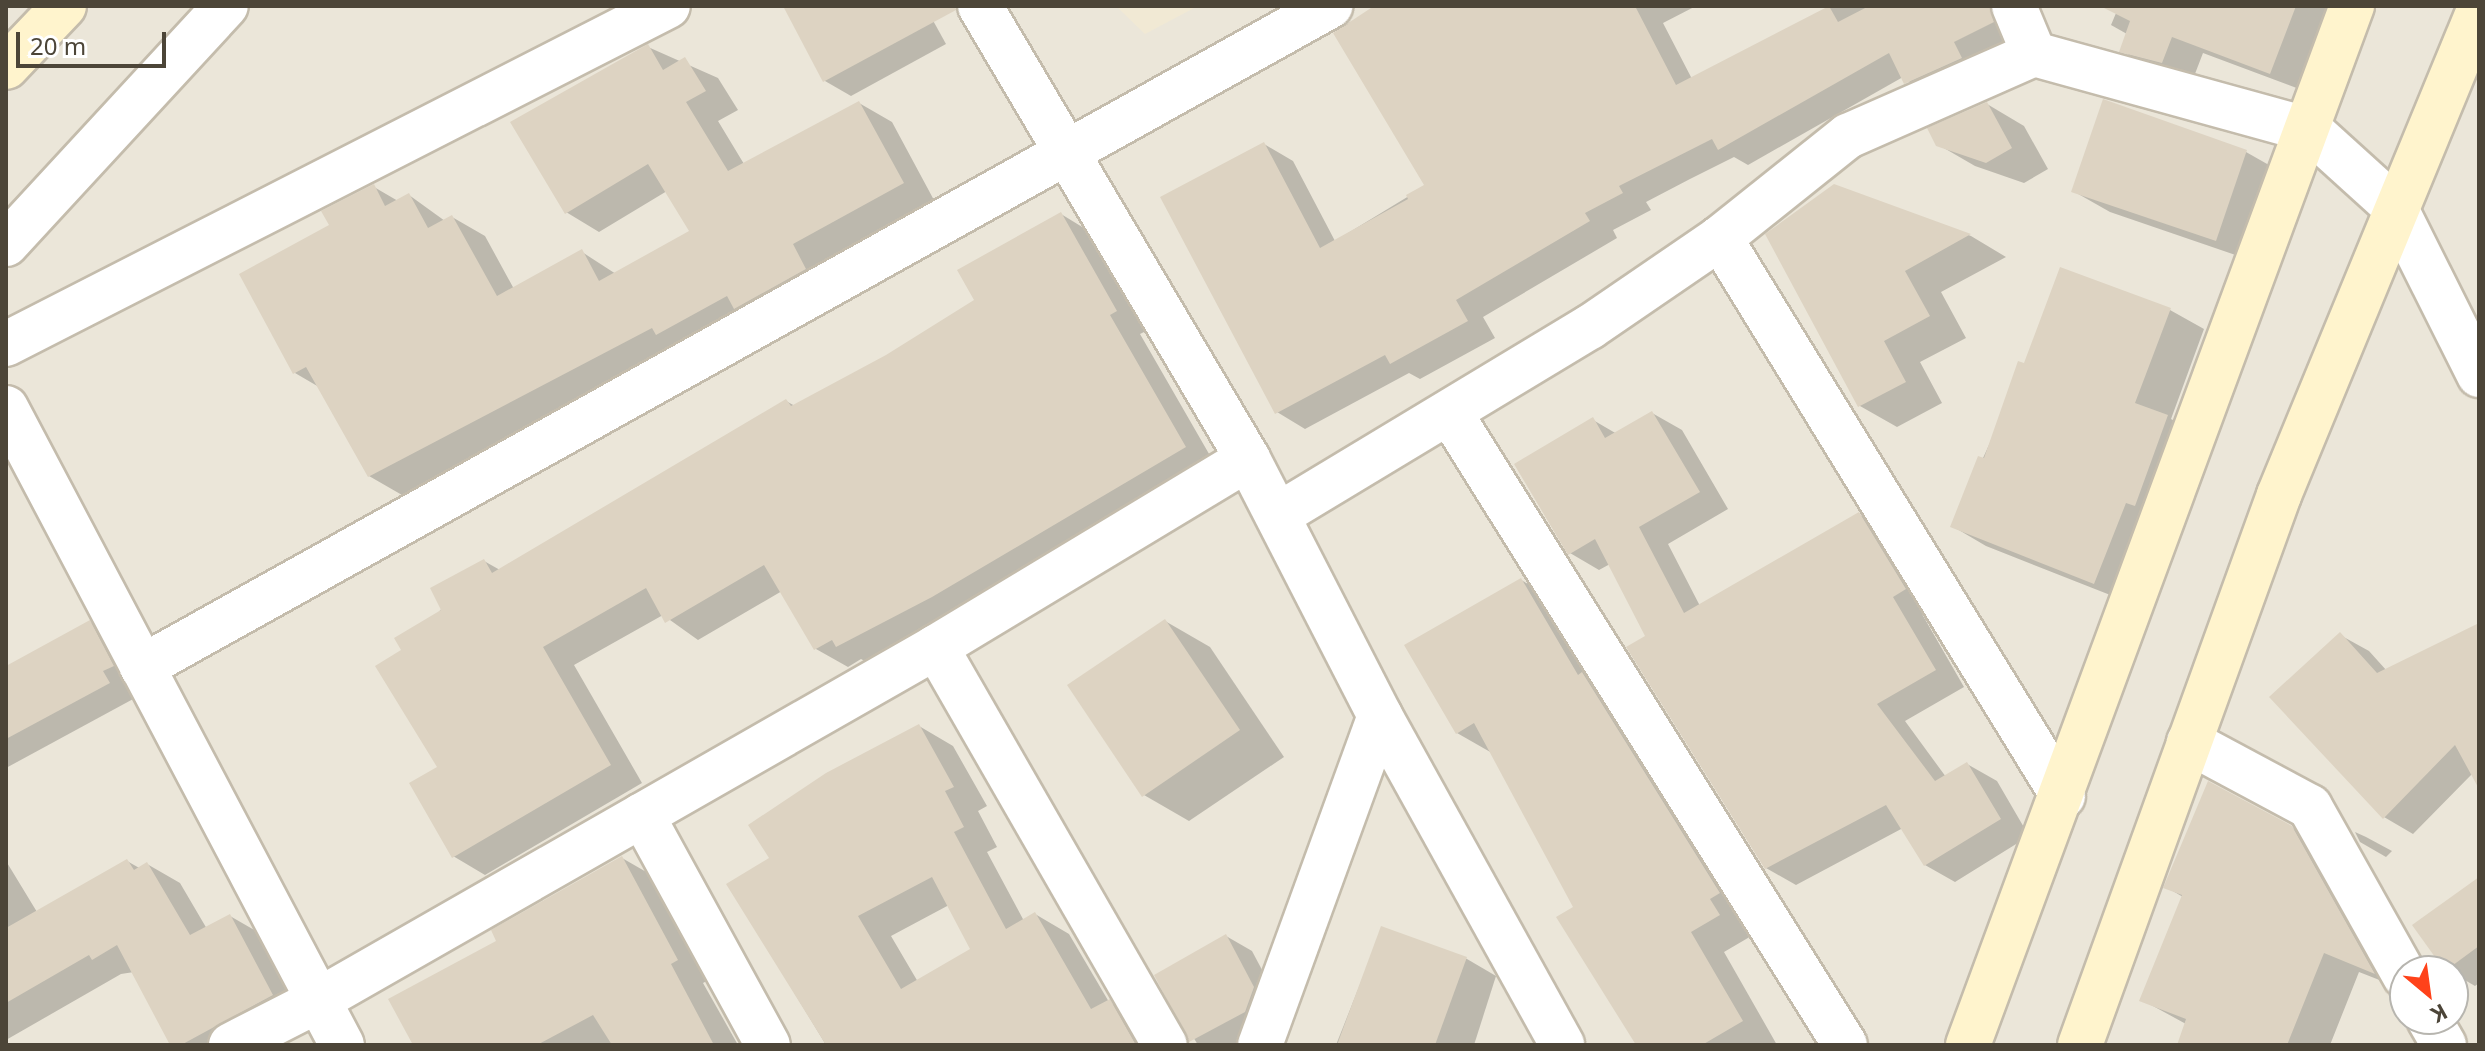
<!DOCTYPE html>
<style>
body{margin:0}
#map{position:relative;width:2485px;height:1051px;overflow:hidden;background:#f7f3eb;font-family:"Noto Sans",sans-serif}
div>[style]{position:absolute}
.residential>*{inset:0;background:#ebe6d9}
.education>*{inset:0;background:#f1e9d4}
.shadow>*{inset:0;background:#0003}
.building>*{inset:0;background:#ddd3c2}
.roads{filter:drop-shadow(2px 0 #c4bcac) drop-shadow(-2px 0 #c4bcac) drop-shadow(0 2px #c4bcac) drop-shadow(0 -2px #c4bcac)}
.street>*{height:44px;margin:-22px;padding:0 22px;transform-origin:22px;border-radius:22px;background:#fff}
.secondary>*{height:44px;margin:-22px;padding:0 22px;transform-origin:22px;border-radius:22px;background:#fff4cd}
span{translate:-50% -50%;white-space:nowrap;text-align:center;line-height:1.15;-webkit-text-stroke:6px #fff;paint-order:stroke}
.frame{position:absolute;inset:0;border:8px solid #4c4538;pointer-events:none}
.north{position:absolute;left:2389px;top:955px;width:80px;height:80px;box-sizing:border-box;background:#fff;border:2px solid #b7b5af;border-radius:50%;rotate:151deg;font-size:22px;font-weight:700;line-height:32px;text-align:center;color:#4c4538}
.north::after{content:'';display:block;margin:auto;width:28px;height:36px;background:#ff421a;clip-path:polygon(50% 0,100% 100%,50% 72%,0 100%)}
.scale{position:absolute;left:16px;top:32px;width:150px;height:36px;box-sizing:border-box;border:4px solid #4c4538;border-top:0;padding-left:10px;font-size:24px;line-height:28px;white-space:nowrap;color:#4c4538;-webkit-text-stroke:6px #fff;paint-order:stroke}
</style>
<div id="map">
<div class="residential">
<i style="clip-path:polygon(evenodd,6px 6px,2479px 6px,2479px 1045px,6px 1045px,6px 6px,2405px 971px,2453px 971px,2453px 1019px,2405px 1019px,2405px 971px)"></i>
</div>
<div class="education">
<i style="clip-path:polygon(1116px 6px,1198px 6px,1145px 34px)"></i>
</div>
<div class="shadow">
<i style="clip-path:polygon(785px 6px,925px 6px,946px 44px,851px 96px,825px 81px)"></i>
<i style="clip-path:polygon(1379px 6px,1696px 6px,1663px 23px,1692px 79px,1832px 6px,2024px 6px,2021px 39px,1934px 99px,1903px 77px,1748px 165px,1734px 157px,1690px 179px,1646px 202px,1651px 210px,1613px 230px,1617px 238px,1483px 317px,1495px 338px,1420px 379px,1409px 373px,1305px 429px,1277px 412px,1264px 144px,1293px 161px,1335px 241px,1427px 185px)"></i>
<i style="clip-path:polygon(2119px 6px,2334px 6px,2302px 90px,2203px 53px,2193px 79px,2152px 68px,2122px 51px,2127px 34px,2111px 25px)"></i>
<i style="clip-path:polygon(648px 47px,718px 78px,738px 110px,718px 121px,744px 164px,859px 103px,892px 122px,935px 202px,683px 348px,402px 495px,369px 476px,319px 387px,295px 373px,332px 226px,374px 187px,398px 201px,409px 195px,445px 221px,452px 217px,485px 236px,514px 289px,582px 252px,616px 274px,692px 232px,667px 191px,599px 232px,566px 212px)"></i>
<i style="clip-path:polygon(1987px 104px,2024px 126px,2048px 169px,2024px 183px,1975px 166px,1937px 144px)"></i>
<i style="clip-path:polygon(2246px 152px,2283px 173px,2253px 261px,2110px 212px,2073px 191px)"></i>
<i style="clip-path:polygon(1835px 186px,1971px 236px,2006px 257px,1941px 292px,1966px 338px,1920px 362px,1942px 403px,1897px 427px,1860px 406px)"></i>
<i style="clip-path:polygon(1061px 214px,1092px 233px,1148px 330px,1140px 334px,1216px 466px,870px 664px,861px 659px,848px 667px,816px 649px,782px 591px,698px 640px,663px 615px,574px 665px,642px 783px,485px 875px,453px 856px,440px 768px,404px 651px,484px 561px,500px 570px,786px 401px,795px 406px,887px 357px,977px 301px)"></i>
<i style="clip-path:polygon(2061px 270px,2170px 310px,2204px 329px,2171px 419px,2201px 436px,2128px 602px,1986px 546px,1952px 526px,2025px 366px)"></i>
<i style="clip-path:polygon(1652px 413px,1682px 430px,1728px 509px,1668px 544px,1700px 606px,1859px 514px,1888px 531px,1935px 606px,1922px 614px,1964px 687px,1905px 721px,1946px 777px,1967px 764px,1997px 781px,2029px 836px,1955px 882px,1925px 865px,1903px 828px,1796px 885px,1766px 868px,1610px 564px,1599px 570px,1570px 553px,1593px 420px,1617px 434px)"></i>
<i style="clip-path:polygon(1521px 580px,1556px 600px,1753px 935px,1724px 952px,1777px 1045px,1638px 1045px,1576px 908px,1492px 753px,1457px 733px)"></i>
<i style="clip-path:polygon(1165px 621px,1210px 647px,1284px 757px,1189px 821px,1144px 795px)"></i>
<i style="clip-path:polygon(90px 622px,116px 638px,135px 698px,6px 768px,6px 668px)"></i>
<i style="clip-path:polygon(2479px 625px,2479px 784px,2473px 773px,2413px 834px,2384px 817px,2340px 635px,2369px 651px,2387px 671px)"></i>
<i style="clip-path:polygon(evenodd,919px 726px,953px 746px,987px 806px,978px 811px,997px 847px,987px 852px,1024px 921px,1035px 914px,1069px 934px,1109px 1002px,1144px 1021px,1157px 1045px,826px 1045px,729px 885px,772px 859px,919px 726px,949px 905px,973px 950px,918px 982px,891px 936px,949px 905px)"></i>
<i style="clip-path:polygon(2291px 827px,2327px 848px,2405px 990px,2359px 972px,2330px 1045px,2179px 1045px,2186px 1024px,2142px 1000px,2183px 897px,2166px 887px)"></i>
<i style="clip-path:polygon(2355px 832px,2366px 837px,2392px 851px,2386px 857px,2360px 842px)"></i>
<i style="clip-path:polygon(622px 858px,655px 877px,710px 979px,703px 983px,738px 1045px,415px 1045px,499px 941px)"></i>
<i style="clip-path:polygon(6px 861px,37px 912px,127px 861px,141px 869px,147px 864px,180px 883px,207px 929px,230px 916px,263px 935px,305px 1014px,250px 1045px,172px 1045px,134px 972px,121px 974px,6px 1040px)"></i>
<i style="clip-path:polygon(2479px 879px,2479px 983px,2475px 986px,2446px 969px)"></i>
<i style="clip-path:polygon(1382px 929px,1467px 959px,1496px 976px,1474px 1045px,1336px 1045px)"></i>
<i style="clip-path:polygon(1226px 936px,1252px 951px,1280px 1004px,1271px 1027px,1238px 1045px,1198px 1045px,1156px 976px)"></i>
</div>
<div class="building">
<i style="clip-path:polygon(783px 6px,955px 6px,956px 10px,823px 82px)"></i>
<i style="clip-path:polygon(1374px 6px,1635px 6px,1676px 85px,1829px 6px,1838px 22px,1869px 6px,1990px 6px,1994px 22px,1954px 42px,1962px 58px,1904px 84px,1889px 53px,1718px 150px,1712px 139px,1619px 186px,1623px 193px,1585px 213px,1590px 221px,1456px 300px,1468px 321px,1390px 364px,1385px 355px,1275px 414px,1160px 197px,1264px 142px,1320px 248px,1408px 199px,1406px 195px,1424px 185px,1333px 33px)"></i>
<i style="clip-path:polygon(2100px 6px,2296px 6px,2270px 74px,2172px 37px,2162px 63px,2119px 52px,2130px 21px)"></i>
<i style="clip-path:polygon(648px 44px,663px 70px,685px 57px,706px 91px,686px 102px,728px 171px,859px 101px,904px 183px,793px 244px,806px 269px,734px 309px,727px 296px,656px 335px,652px 328px,368px 477px,306px 367px,293px 374px,239px 274px,329px 225px,321px 211px,374px 184px,385px 206px,409px 193px,428px 228px,452px 215px,497px 296px,582px 249px,599px 281px,689px 231px,648px 164px,565px 214px,510px 122px)"></i>
<i style="clip-path:polygon(2103px 99px,2247px 150px,2216px 241px,2071px 192px)"></i>
<i style="clip-path:polygon(1987px 102px,2012px 148px,1986px 163px,1936px 146px,1927px 128px)"></i>
<i style="clip-path:polygon(1834px 184px,1971px 234px,1905px 271px,1930px 316px,1884px 341px,1906px 382px,1858px 407px,1765px 234px)"></i>
<i style="clip-path:polygon(1061px 212px,1117px 311px,1110px 315px,1186px 447px,932px 597px,836px 647px,832px 640px,814px 650px,764px 565px,665px 623px,646px 588px,543px 647px,611px 765px,452px 858px,409px 783px,437px 767px,375px 666px,401px 650px,394px 638px,441px 610px,430px 588px,484px 559px,492px 573px,786px 399px,791px 406px,886px 355px,974px 300px,957px 270px)"></i>
<i style="clip-path:polygon(2060px 267px,2171px 308px,2135px 403px,2168px 415px,2135px 506px,2126px 503px,2094px 584px,1950px 527px,1978px 456px,1984px 458px,2018px 361px,2024px 363px)"></i>
<i style="clip-path:polygon(1652px 411px,1700px 492px,1639px 527px,1684px 613px,1859px 512px,1906px 589px,1893px 597px,1936px 670px,1877px 704px,1935px 781px,1967px 762px,2001px 819px,1924px 866px,1886px 805px,1765px 869px,1626px 647px,1645px 636px,1595px 539px,1568px 555px,1514px 464px,1593px 417px,1605px 438px)"></i>
<i style="clip-path:polygon(1521px 578px,1578px 675px,1582px 672px,1720px 893px,1710px 899px,1720px 915px,1691px 932px,1743px 1021px,1702px 1045px,1636px 1045px,1556px 917px,1573px 907px,1474px 723px,1456px 734px,1404px 645px)"></i>
<i style="clip-path:polygon(1165px 619px,1240px 730px,1142px 797px,1067px 685px)"></i>
<i style="clip-path:polygon(90px 620px,114px 666px,103px 671px,110px 683px,6px 739px,6px 666px)"></i>
<i style="clip-path:polygon(2479px 623px,2479px 789px,2455px 745px,2383px 819px,2269px 697px,2340px 632px,2377px 673px)"></i>
<i style="clip-path:polygon(evenodd,919px 724px,954px 787px,945px 791px,964px 827px,954px 832px,1006px 929px,1035px 912px,1091px 1009px,1110px 999px,1136px 1045px,826px 1045px,726px 884px,769px 858px,748px 825px,826px 773px,919px 724px,932px 877px,970px 949px,901px 989px,858px 916px,932px 877px)"></i>
<i style="clip-path:polygon(2208px 781px,2292px 826px,2375px 974px,2324px 953px,2287px 1045px,2177px 1045px,2186px 1019px,2139px 1001px,2182px 895px,2163px 888px)"></i>
<i style="clip-path:polygon(622px 856px,678px 960px,671px 964px,714px 1045px,612px 1045px,593px 1015px,537px 1045px,413px 1045px,388px 999px,496px 941px,491px 930px)"></i>
<i style="clip-path:polygon(127px 859px,134px 870px,147px 862px,190px 935px,230px 914px,273px 995px,181px 1045px,170px 1045px,117px 945px,92px 960px,89px 955px,6px 1003px,6px 928px)"></i>
<i style="clip-path:polygon(2479px 877px,2479px 946px,2445px 971px,2412px 925px)"></i>
<i style="clip-path:polygon(1381px 926px,1467px 957px,1435px 1045px,1337px 1045px)"></i>
<i style="clip-path:polygon(1226px 934px,1254px 987px,1245px 1012px,1189px 1042px,1154px 975px)"></i>
</div>
<div class="roads">
<div class="street">
<i style="left:980px;top:6px;width:526px;rotate:59.39deg"></i>
<i style="left:1248px;top:459px;width:289px;rotate:62.8deg"></i>
<i style="left:1380px;top:716px;width:376px;rotate:61deg"></i>
<i style="left:2014px;top:6px;width:52px;rotate:67.4deg"></i>
<i style="left:1720px;top:238px;width:655px;rotate:58.42deg"></i>
<i style="left:6px;top:244px;width:324px;rotate:-47.3deg"></i>
<i style="left:6px;top:344px;width:743px;rotate:-27.05deg"></i>
<i style="left:6px;top:408px;width:720px;rotate:62.19deg"></i>
<i style="left:1450px;top:413px;width:745px;rotate:57.99deg"></i>
<i style="left:1278px;top:515px;width:364px;rotate:-31.1deg"></i>
<i style="left:1590px;top:327px;width:158px;rotate:-34.4deg"></i>
<i style="left:1720px;top:238px;width:164px;rotate:-38.6deg"></i>
<i style="left:1848px;top:136px;width:203px;rotate:-23.8deg"></i>
<i style="left:2034px;top:54px;width:286px;rotate:15.4deg"></i>
<i style="left:2310px;top:130px;width:115px;rotate:42.2deg"></i>
<i style="left:2395px;top:207px;width:188px;rotate:63.4deg"></i>
<i style="left:936px;top:647px;width:459px;rotate:60.1deg"></i>
<i style="left:142px;top:667px;width:1360px;rotate:-29.09deg"></i>
<i style="left:2189px;top:742px;width:137px;rotate:28.2deg"></i>
<i style="left:2310px;top:807px;width:194px;rotate:60.7deg"></i>
<i style="left:642px;top:815px;width:262px;rotate:61.3deg"></i>
<i style="left:2429px;top:1019px;width:30px;rotate:60deg"></i>
<i style="left:231px;top:1045px;width:97px;rotate:-27.1deg"></i>
<i style="left:317px;top:1001px;width:713px;rotate:-29.76deg"></i>
<i style="left:936px;top:647px;width:364px;rotate:-31.1deg"></i>
<i style="left:1260px;top:1045px;width:350px;rotate:-70deg"></i>
</div>
<div class="secondary">
<i style="left:6px;top:67px;width:84px;rotate:-46.4deg"></i>
<i style="left:1968px;top:1045px;width:1108px;rotate:-69.72deg"></i>
<i style="left:2080px;top:1045px;width:585px;rotate:-70.11deg"></i>
<i style="left:2279px;top:495px;width:525px;rotate:-67.59deg"></i>
</div>
</div>
<div class="frame"></div>
<div class="north">K</div>
<div class="scale">20 m</div>
</div>
